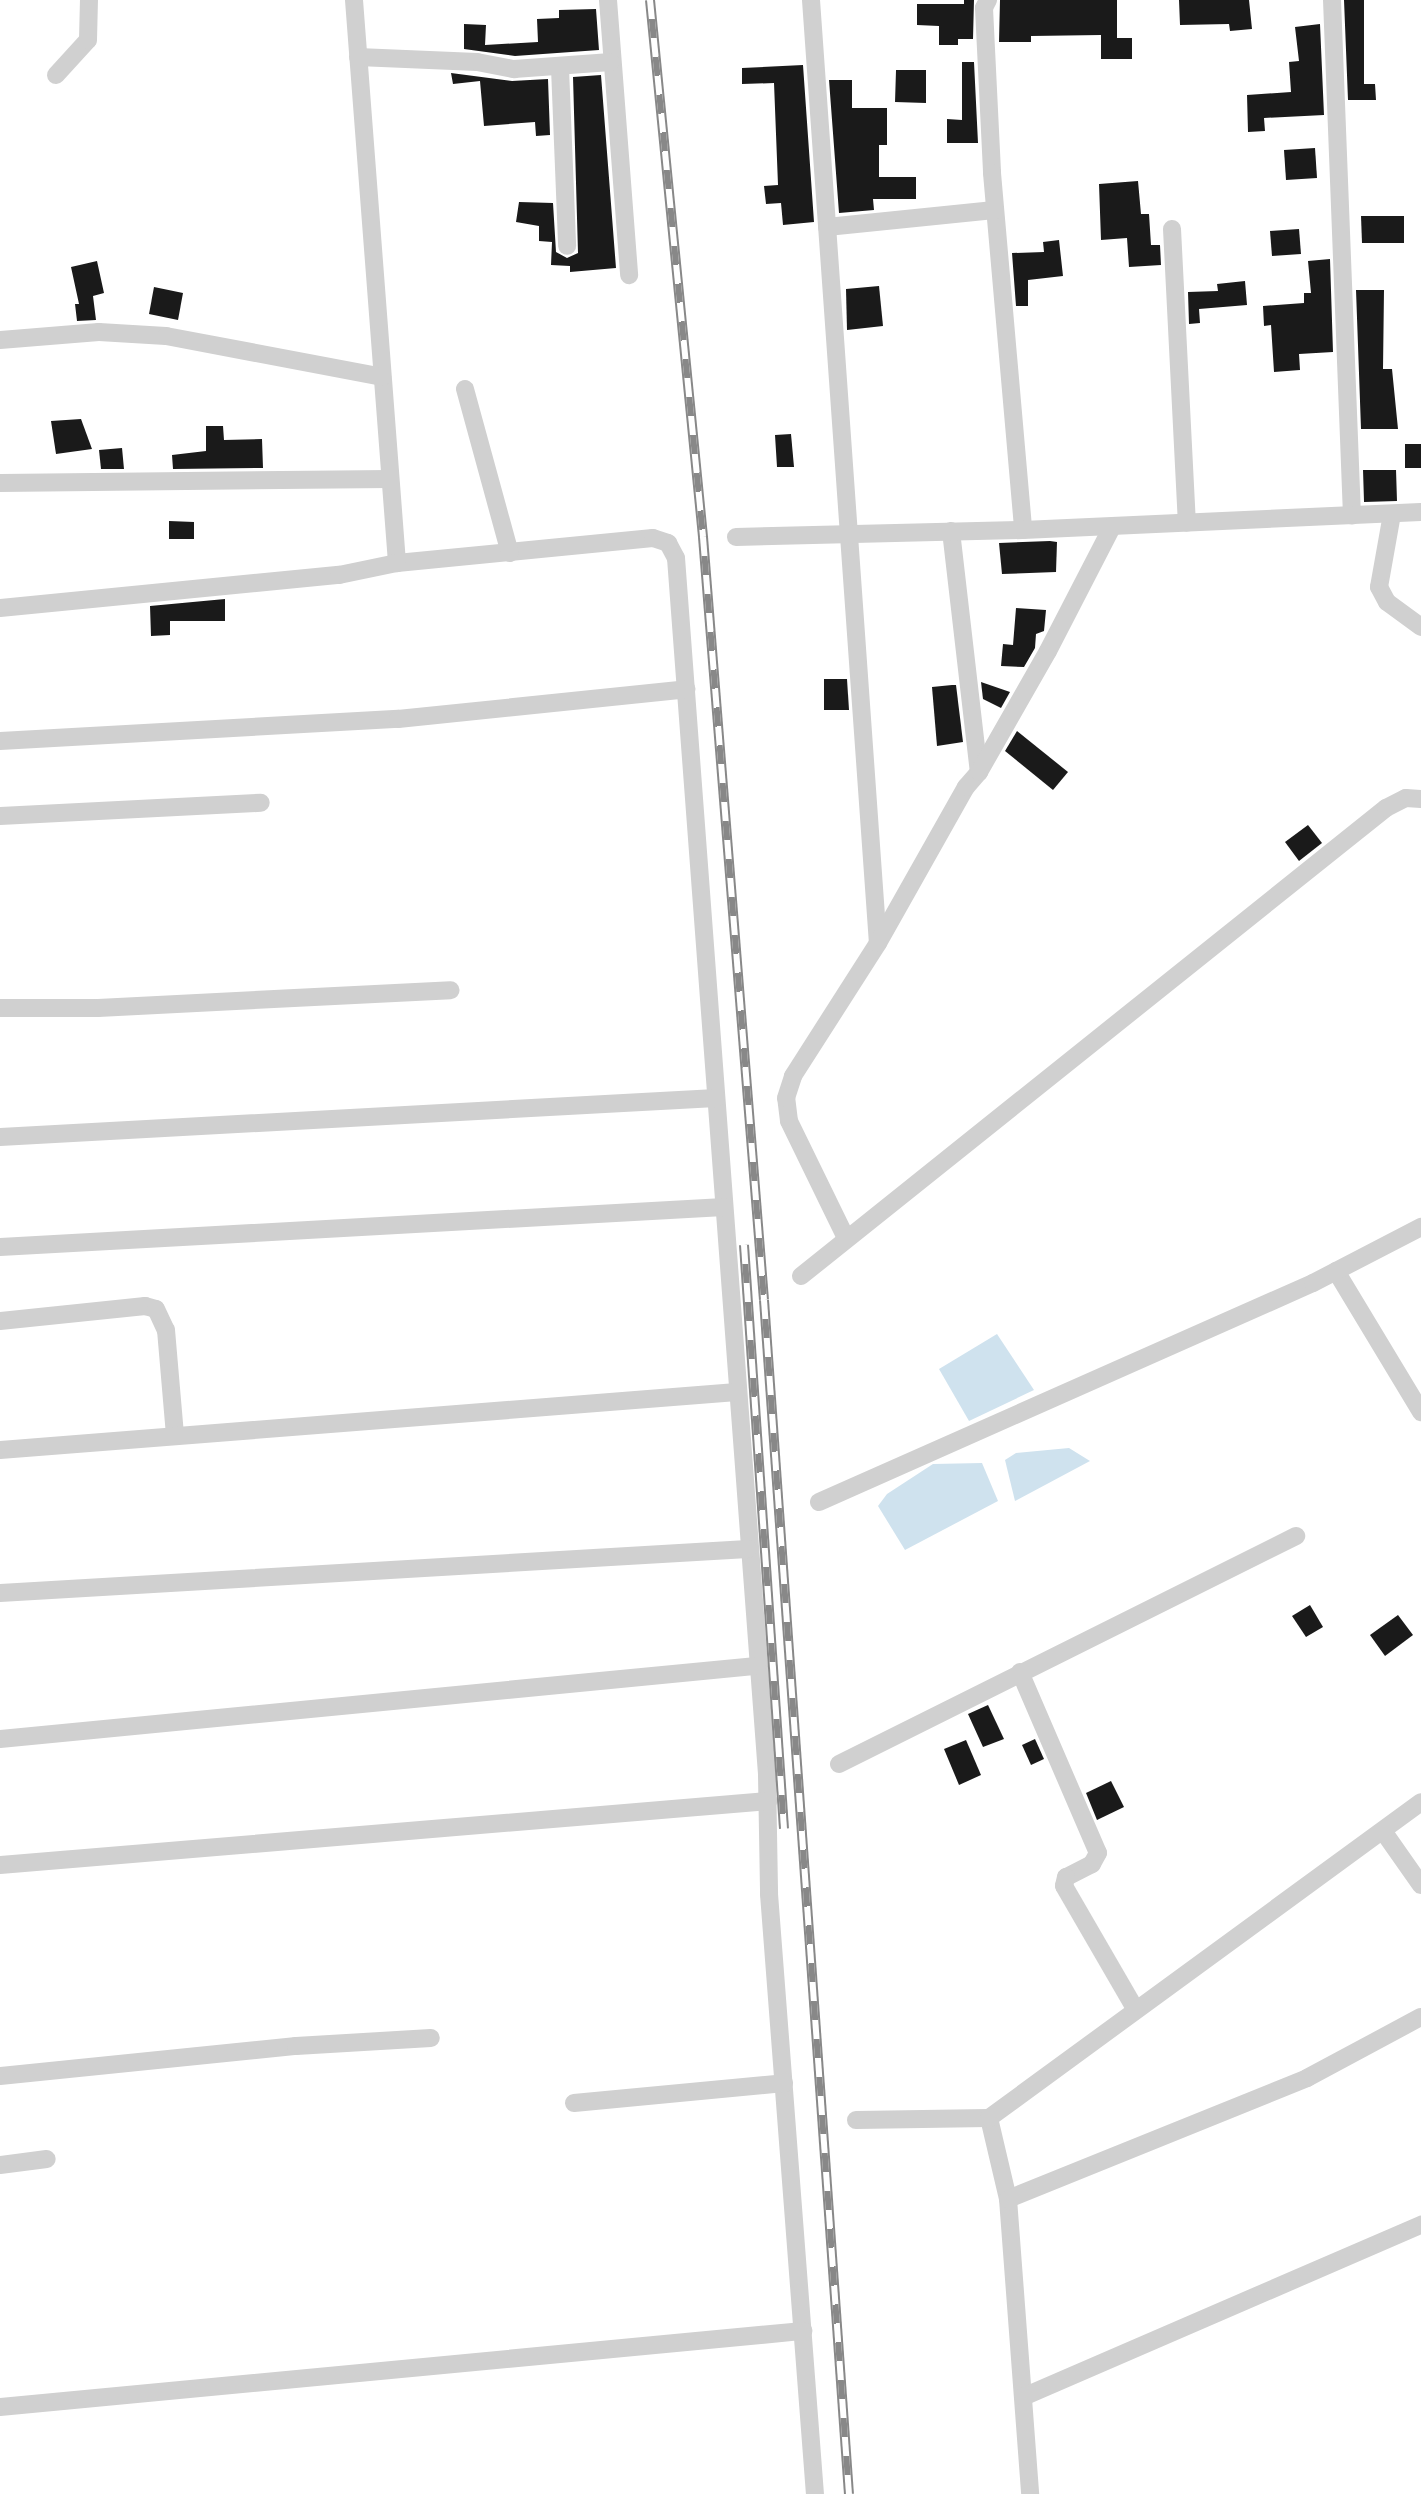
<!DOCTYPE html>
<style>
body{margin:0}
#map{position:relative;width:1421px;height:2494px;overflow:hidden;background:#fff;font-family:"Source Sans 3",sans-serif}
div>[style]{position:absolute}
.water>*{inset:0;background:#cfe2ee}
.building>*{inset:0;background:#1a1a1a}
.minor>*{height:18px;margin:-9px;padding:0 9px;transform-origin:9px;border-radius:9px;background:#d0d0d0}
.rail>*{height:10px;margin-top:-5px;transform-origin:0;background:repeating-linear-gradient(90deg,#fff 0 19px,#888 0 38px);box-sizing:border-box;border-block:2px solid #888}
span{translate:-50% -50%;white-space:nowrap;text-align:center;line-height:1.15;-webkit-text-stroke:10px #fff;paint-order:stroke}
</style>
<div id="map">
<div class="water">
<i style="clip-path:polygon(997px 1334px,1034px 1390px,969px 1421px,939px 1369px)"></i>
<i style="clip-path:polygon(1069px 1448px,1090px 1461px,1015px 1501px,1005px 1460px,1016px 1453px)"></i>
<i style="clip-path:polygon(982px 1463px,998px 1501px,905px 1550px,878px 1506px,887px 1494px,933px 1464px)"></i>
</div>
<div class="building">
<i style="clip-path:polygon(964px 0,974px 0,973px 39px,958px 39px,958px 45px,939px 45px,939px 26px,917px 25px,917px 4px,964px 4px)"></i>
<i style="clip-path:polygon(1000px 0,1117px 0,1117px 38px,1132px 38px,1132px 59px,1101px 59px,1101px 35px,1031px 36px,1031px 42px,999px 42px)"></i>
<i style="clip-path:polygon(1179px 0,1249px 0,1252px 29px,1230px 31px,1229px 24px,1180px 25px)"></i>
<i style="clip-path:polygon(1344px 0,1364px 0,1364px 84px,1375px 84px,1376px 100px,1348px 100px)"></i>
<i style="clip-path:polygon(596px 9px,599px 50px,515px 56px,464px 49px,464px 24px,486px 25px,485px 45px,538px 42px,537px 19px,559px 18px,559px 10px)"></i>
<i style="clip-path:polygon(1320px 24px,1324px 115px,1264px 118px,1265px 131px,1248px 132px,1247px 95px,1291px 92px,1289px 62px,1299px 61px,1295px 27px)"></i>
<i style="clip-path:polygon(962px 62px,974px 62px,978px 143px,947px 143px,947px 119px,962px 120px)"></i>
<i style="clip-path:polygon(803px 65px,814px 222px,783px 225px,781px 203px,766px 204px,764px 186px,778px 185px,774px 83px,742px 84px,742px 68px)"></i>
<i style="clip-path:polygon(896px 70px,926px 70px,926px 103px,895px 102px)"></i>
<i style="clip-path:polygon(451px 73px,512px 81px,548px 79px,550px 135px,536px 136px,535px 122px,484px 126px,480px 81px,453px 84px)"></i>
<i style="clip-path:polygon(601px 75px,616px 268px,570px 272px,570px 266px,551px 265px,552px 242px,539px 241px,539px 226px,516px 222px,519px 202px,553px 203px,556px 252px,567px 258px,578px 253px,573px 77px)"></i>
<i style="clip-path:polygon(829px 80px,852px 80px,852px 108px,887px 108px,887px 145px,879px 145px,879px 177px,916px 177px,916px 199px,873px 199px,874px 210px,839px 213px)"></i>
<i style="clip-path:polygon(1315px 148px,1317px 178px,1286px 180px,1284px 150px)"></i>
<i style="clip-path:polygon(1138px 181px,1141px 214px,1149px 214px,1151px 245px,1160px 245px,1161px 265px,1129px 267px,1127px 238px,1101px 240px,1099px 184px)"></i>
<i style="clip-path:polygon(1361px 216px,1404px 216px,1404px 243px,1362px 243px)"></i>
<i style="clip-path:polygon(1299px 229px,1301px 254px,1272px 256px,1270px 231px)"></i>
<i style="clip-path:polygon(1059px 240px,1063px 276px,1028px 280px,1028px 306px,1016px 306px,1012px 253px,1044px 252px,1043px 242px)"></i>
<i style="clip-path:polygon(1330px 259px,1333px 352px,1299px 354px,1300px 370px,1274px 372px,1271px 325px,1264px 326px,1263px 306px,1304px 303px,1304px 293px,1311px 293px,1308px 261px)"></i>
<i style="clip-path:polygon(97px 261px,104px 293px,93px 296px,96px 320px,77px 321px,75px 304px,79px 304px,71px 267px)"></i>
<i style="clip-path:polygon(1245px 281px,1247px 305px,1199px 309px,1200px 323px,1189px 324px,1188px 292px,1218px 291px,1217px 284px)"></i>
<i style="clip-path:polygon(879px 286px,883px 326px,847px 330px,846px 289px)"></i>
<i style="clip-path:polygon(154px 287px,183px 293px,178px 320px,149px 314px)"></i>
<i style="clip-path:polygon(1356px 290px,1384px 290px,1383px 369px,1392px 369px,1398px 429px,1361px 429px)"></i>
<i style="clip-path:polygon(81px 419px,92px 449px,56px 454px,51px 421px)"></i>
<i style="clip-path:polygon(206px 426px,223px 426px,224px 440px,262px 439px,263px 468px,173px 469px,172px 455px,206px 451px)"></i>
<i style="clip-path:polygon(791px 434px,794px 467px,777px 467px,775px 435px)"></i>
<i style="clip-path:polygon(1405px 444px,1421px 444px,1421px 468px,1405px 468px)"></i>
<i style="clip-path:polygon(122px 448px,124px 469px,101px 469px,99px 450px)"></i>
<i style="clip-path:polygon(1363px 470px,1396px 470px,1397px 501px,1364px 502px)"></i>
<i style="clip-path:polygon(169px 521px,194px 522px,194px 539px,169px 539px)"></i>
<i style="clip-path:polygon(1050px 541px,1057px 542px,1056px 572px,1002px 574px,999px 543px)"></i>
<i style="clip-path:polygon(225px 599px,225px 621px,170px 621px,170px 635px,151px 636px,150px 606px)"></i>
<i style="clip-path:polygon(1016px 608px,1046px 610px,1044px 631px,1036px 634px,1035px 648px,1024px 667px,1001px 666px,1003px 644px,1013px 645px)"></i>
<i style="clip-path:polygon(824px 679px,847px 679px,849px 710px,824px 710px)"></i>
<i style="clip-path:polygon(981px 682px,1010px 692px,1001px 708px,983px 699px)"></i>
<i style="clip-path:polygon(952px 685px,956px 685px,963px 742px,937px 746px,932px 687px)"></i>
<i style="clip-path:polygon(1017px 731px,1068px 772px,1053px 790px,1005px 751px)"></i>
<i style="clip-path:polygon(1308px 825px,1322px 843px,1299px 861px,1285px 842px)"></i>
<i style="clip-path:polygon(1310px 1605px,1323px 1627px,1306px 1637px,1292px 1616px)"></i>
<i style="clip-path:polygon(1398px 1615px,1413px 1635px,1385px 1656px,1370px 1635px)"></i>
<i style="clip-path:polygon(988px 1705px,1004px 1739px,983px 1747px,968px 1714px)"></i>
<i style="clip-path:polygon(1035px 1739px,1044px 1759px,1031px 1765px,1022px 1745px)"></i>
<i style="clip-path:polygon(966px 1740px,981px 1775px,959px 1785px,944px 1749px)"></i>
<i style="clip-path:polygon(1111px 1781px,1124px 1807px,1097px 1820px,1086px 1793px)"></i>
</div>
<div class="minor">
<i style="left:354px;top:0;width:565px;rotate:85.63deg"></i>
<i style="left:397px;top:563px;width:257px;rotate:-5.6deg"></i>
<i style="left:653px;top:538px;width:16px;rotate:18deg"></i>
<i style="left:668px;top:543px;width:17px;rotate:62deg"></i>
<i style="left:676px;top:558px;width:1220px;rotate:85.72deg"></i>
<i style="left:767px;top:1775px;width:119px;rotate:89deg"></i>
<i style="left:769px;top:1894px;width:602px;rotate:85.62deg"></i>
<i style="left:608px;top:0;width:276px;rotate:85.6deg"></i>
<i style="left:811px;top:0;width:945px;rotate:85.94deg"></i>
<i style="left:988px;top:0;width:9px;rotate:117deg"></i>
<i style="left:984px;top:8px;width:165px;rotate:87.2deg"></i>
<i style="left:992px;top:173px;width:358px;rotate:85deg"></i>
<i style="left:1332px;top:0;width:516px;rotate:87.78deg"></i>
<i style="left:358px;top:57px;width:119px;rotate:2.4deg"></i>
<i style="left:477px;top:62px;width:38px;rotate:11deg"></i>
<i style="left:514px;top:69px;width:97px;rotate:-4.1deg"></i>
<i style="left:560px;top:68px;width:178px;rotate:87.7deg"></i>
<i style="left:56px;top:75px;width:47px;rotate:-47.6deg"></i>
<i style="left:88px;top:40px;width:40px;rotate:-88.6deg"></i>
<i style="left:827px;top:227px;width:168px;rotate:-5.8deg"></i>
<i style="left:1172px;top:229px;width:294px;rotate:87.1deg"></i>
<i style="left:0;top:340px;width:99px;rotate:-4.6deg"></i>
<i style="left:99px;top:332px;width:67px;rotate:3.4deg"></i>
<i style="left:166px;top:336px;width:220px;rotate:10.7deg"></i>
<i style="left:465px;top:389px;width:170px;rotate:74.7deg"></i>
<i style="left:0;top:483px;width:390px;rotate:-0.6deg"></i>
<i style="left:1392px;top:514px;width:74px;rotate:100.1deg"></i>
<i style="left:1379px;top:587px;width:17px;rotate:62deg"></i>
<i style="left:1387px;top:602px;width:42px;rotate:36.3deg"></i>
<i style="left:951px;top:531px;width:243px;rotate:83.4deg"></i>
<i style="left:736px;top:537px;width:287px;rotate:-1.4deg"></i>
<i style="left:1023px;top:530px;width:398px;rotate:-2.6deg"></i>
<i style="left:0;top:608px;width:341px;rotate:-5.6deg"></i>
<i style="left:339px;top:575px;width:59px;rotate:-11.7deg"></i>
<i style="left:0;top:741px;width:399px;rotate:-3.2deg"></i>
<i style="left:398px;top:719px;width:290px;rotate:-5.9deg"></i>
<i style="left:0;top:816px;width:261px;rotate:-2.9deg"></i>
<i style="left:0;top:1008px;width:98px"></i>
<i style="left:98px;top:1008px;width:353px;rotate:-2.9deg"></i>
<i style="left:0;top:1137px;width:717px;rotate:-3.12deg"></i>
<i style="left:846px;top:1238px;width:130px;rotate:-116deg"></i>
<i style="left:789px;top:1121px;width:23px;rotate:-97deg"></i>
<i style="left:786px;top:1098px;width:23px;rotate:-72deg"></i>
<i style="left:793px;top:1076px;width:158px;rotate:-57.4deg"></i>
<i style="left:878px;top:943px;width:179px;rotate:-60.6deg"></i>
<i style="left:966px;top:787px;width:20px;rotate:-49deg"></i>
<i style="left:979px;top:772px;width:139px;rotate:-60.3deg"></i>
<i style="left:1048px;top:651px;width:140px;rotate:-62.7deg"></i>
<i style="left:0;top:1247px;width:725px;rotate:-3.16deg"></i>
<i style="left:1336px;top:1271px;width:165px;rotate:58.9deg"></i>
<i style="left:801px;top:1276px;width:749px;rotate:-38.66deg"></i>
<i style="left:1386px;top:808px;width:22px;rotate:-27deg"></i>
<i style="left:1406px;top:798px;width:15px;rotate:4deg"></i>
<i style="left:0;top:1321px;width:146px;rotate:-5.9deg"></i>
<i style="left:145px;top:1306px;width:11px;rotate:15deg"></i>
<i style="left:156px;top:1309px;width:23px;rotate:65deg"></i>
<i style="left:166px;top:1330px;width:106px;rotate:85.1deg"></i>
<i style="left:0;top:1450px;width:739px;rotate:-4.5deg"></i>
<i style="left:819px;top:1502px;width:540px;rotate:-23.91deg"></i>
<i style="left:1313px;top:1283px;width:122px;rotate:-27.4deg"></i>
<i style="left:0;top:1593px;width:749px;rotate:-3.37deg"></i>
<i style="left:1020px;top:1672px;width:197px;rotate:66.7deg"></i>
<i style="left:1098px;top:1853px;width:13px;rotate:119deg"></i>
<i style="left:1092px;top:1864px;width:29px;rotate:153deg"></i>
<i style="left:1066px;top:1877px;width:9px;rotate:103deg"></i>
<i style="left:1064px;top:1886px;width:143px;rotate:59.9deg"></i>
<i style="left:0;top:1739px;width:760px;rotate:-5.52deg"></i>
<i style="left:839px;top:1764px;width:511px;rotate:-26.51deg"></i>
<i style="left:1383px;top:1831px;width:66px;rotate:54.9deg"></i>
<i style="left:0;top:1865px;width:771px;rotate:-4.76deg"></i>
<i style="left:0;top:2076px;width:298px;rotate:-5.8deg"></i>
<i style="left:296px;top:2046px;width:135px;rotate:-3.4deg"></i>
<i style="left:574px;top:2103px;width:211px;rotate:-5.4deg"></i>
<i style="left:989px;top:2118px;width:83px;rotate:76.8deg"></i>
<i style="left:1008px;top:2199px;width:296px;rotate:85.7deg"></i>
<i style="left:856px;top:2120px;width:133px;rotate:-0.9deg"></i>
<i style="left:989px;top:2118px;width:535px;rotate:-36.18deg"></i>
<i style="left:0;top:2165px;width:47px;rotate:-7.3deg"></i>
<i style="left:1008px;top:2199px;width:323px;rotate:-22deg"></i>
<i style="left:1307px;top:2078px;width:129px;rotate:-28.2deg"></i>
<i style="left:1023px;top:2397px;width:434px;rotate:-23.4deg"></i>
<i style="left:0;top:2407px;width:807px;rotate:-5.41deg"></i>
</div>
<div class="rail">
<i style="left:650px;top:0;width:540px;rotate:84.36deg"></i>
<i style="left:703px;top:537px;width:765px;rotate:85.43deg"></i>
<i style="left:764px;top:1300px;width:1197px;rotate:85.93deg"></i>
<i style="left:744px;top:1245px;width:585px;rotate:86.08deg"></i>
</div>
</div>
